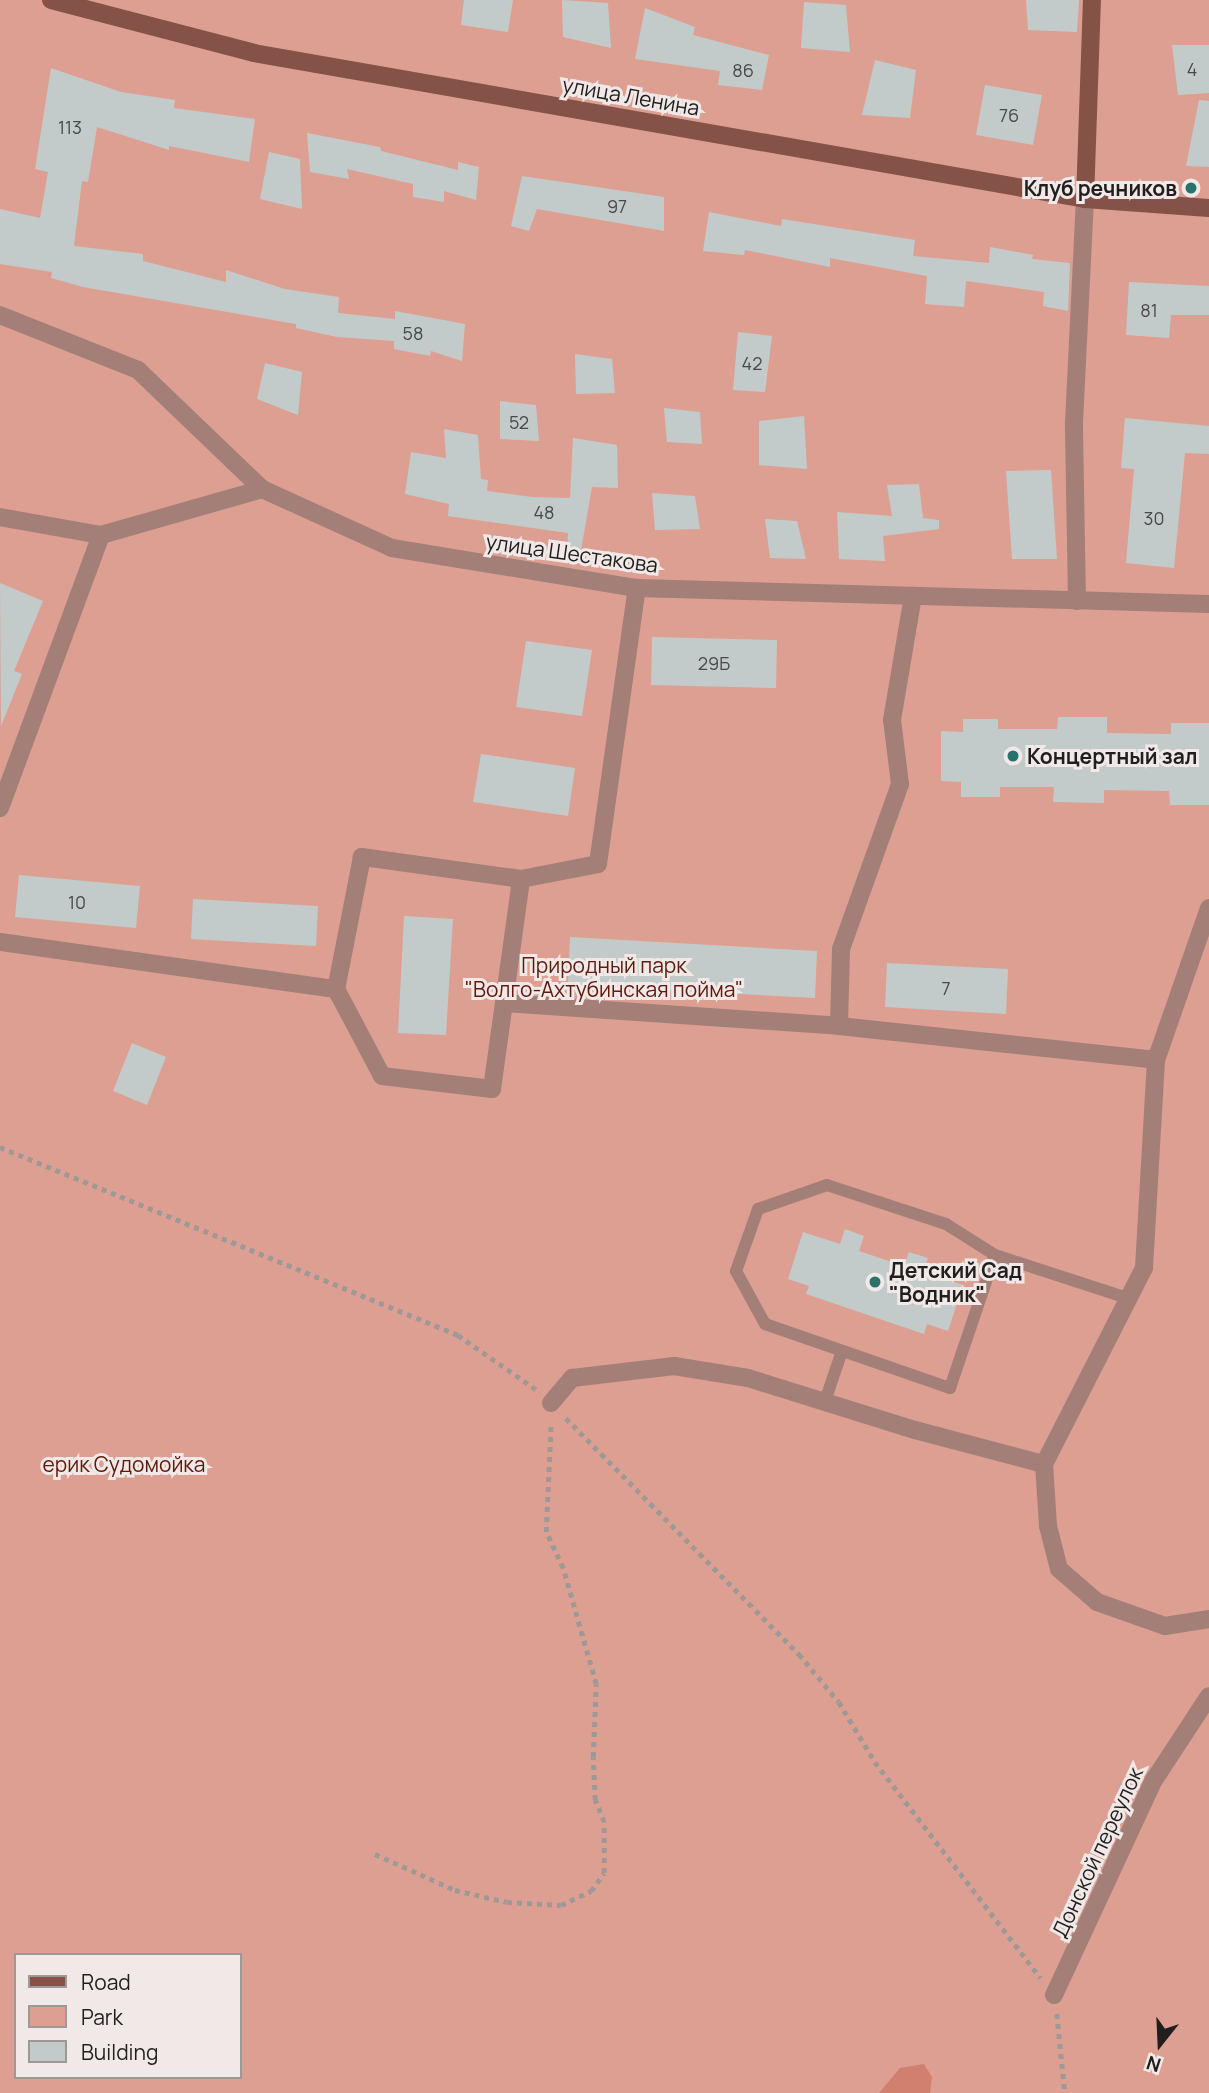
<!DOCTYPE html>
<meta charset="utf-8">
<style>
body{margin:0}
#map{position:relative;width:1209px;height:2093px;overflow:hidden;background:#e4dcdb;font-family:Manrope,sans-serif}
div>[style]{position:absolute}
.green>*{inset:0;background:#dd9f92}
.water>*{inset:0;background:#d18070}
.building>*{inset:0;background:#c3cbca}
.path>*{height:4.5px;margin-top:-2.25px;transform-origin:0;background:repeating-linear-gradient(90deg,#9e9897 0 5px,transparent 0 10px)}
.lane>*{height:12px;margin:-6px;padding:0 6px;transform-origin:6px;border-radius:6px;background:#a37f77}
.street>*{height:18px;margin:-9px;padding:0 9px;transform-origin:9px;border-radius:9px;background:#a37f77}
.secondary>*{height:18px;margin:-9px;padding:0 9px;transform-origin:9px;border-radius:9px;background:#845247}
.dots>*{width:19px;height:19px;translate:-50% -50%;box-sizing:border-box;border:4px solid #f1e9e8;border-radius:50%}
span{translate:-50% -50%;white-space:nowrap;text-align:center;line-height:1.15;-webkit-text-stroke:6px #f1e9e8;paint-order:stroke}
.number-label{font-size:18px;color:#4a4949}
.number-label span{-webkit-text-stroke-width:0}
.street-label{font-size:21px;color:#211e1e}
.poi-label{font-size:21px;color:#211e1e;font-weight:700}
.right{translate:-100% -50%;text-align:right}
.left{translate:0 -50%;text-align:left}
.park-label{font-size:21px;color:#61190c}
.legend{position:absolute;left:14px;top:1953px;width:228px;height:126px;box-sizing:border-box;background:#f1e9e8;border:2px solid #9e9897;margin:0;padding:9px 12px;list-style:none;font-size:21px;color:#211e1e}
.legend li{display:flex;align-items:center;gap:14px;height:35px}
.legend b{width:35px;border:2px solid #9e9897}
.north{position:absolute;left:1125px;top:2009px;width:70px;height:70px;-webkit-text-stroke:5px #f1e9e8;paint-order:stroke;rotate:198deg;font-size:19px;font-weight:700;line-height:28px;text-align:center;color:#211e1e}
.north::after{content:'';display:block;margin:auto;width:24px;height:32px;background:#211e1e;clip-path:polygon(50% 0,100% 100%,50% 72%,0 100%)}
</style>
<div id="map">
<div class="green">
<i style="clip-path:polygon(evenodd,0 0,1209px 0,1209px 2093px,0 2093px,0 0,16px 1955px,240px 1955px,240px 2077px,16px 2077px,16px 1955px)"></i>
</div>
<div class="water">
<i style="clip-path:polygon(924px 2064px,932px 2077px,930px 2093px,879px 2093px,900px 2068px)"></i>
</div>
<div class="building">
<i style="clip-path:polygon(464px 0,513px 0,508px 32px,461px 25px)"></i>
<i style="clip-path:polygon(562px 0,608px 3px,611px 48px,563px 37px)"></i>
<i style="clip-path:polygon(1026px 0,1079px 0,1077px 32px,1028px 30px)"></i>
<i style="clip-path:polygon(804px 2px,846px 5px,850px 52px,801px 48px)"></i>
<i style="clip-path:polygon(645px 8px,695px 27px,693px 35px,769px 55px,762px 90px,718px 85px,720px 71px,635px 59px)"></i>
<i style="clip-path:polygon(1172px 45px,1209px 45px,1209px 93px,1178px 95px)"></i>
<i style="clip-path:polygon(875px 60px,916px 70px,910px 118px,862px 115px)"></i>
<i style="clip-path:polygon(51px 68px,121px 92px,175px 100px,174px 108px,255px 119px,249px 162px,169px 146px,169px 150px,97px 127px,88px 182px,82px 181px,74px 246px,143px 254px,143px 261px,226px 282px,226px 270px,285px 289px,339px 297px,338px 313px,395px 319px,395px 311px,465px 324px,462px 361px,431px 351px,430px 356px,394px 349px,394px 341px,337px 337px,296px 328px,296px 324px,83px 287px,51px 278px,52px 272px,0 264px,0 209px,40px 218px,48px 172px,35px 169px)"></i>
<i style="clip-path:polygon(985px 85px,1042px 95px,1033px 145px,976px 135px)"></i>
<i style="clip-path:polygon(1199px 100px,1209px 101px,1209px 167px,1186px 166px)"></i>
<i style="clip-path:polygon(307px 133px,380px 147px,381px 151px,458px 170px,458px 162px,479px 167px,476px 200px,444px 191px,444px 202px,413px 197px,413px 184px,347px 169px,349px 179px,310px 172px)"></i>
<i style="clip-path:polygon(269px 152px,300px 159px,302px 209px,260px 199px)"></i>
<i style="clip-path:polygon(522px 176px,664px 197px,664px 231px,537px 209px,529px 231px,511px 226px)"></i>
<i style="clip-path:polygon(709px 212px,781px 226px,782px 219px,915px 240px,913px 256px,989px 263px,990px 247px,1033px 255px,1032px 259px,1070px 263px,1068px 311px,1043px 306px,1044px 292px,966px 281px,964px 307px,925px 304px,927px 276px,830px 258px,830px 267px,745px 250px,744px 255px,703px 251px)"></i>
<i style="clip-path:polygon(1129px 282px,1209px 286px,1209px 315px,1171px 315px,1169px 338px,1126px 335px)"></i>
<i style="clip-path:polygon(738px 332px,772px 336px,765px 392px,733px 390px)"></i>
<i style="clip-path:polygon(575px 354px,612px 359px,615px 393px,576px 394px)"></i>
<i style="clip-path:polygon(265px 363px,302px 372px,298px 415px,257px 399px)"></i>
<i style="clip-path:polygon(500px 401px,536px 405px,539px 441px,500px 439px)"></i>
<i style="clip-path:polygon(664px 408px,700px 412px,702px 444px,667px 442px)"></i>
<i style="clip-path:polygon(804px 416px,807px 469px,759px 465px,759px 421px)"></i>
<i style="clip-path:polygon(1125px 418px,1209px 426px,1209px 454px,1185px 453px,1174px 568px,1126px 563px,1134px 469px,1121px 468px)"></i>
<i style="clip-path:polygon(444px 429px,478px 435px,481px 479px,488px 480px,487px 491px,532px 497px,570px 498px,573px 438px,617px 445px,618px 488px,592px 487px,580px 556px,567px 554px,568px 533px,448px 516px,449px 504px,405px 494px,411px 452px,446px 458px)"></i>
<i style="clip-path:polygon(1051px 470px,1057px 559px,1012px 559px,1006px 471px)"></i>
<i style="clip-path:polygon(919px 484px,923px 518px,939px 520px,939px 529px,883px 536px,885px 561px,839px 559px,837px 512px,892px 516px,887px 485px)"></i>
<i style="clip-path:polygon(652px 493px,695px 496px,700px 529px,655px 530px)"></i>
<i style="clip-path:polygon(765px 519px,797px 521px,806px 559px,770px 558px)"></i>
<i style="clip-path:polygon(0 583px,43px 601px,14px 671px,22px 674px,1px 726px)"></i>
<i style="clip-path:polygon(652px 637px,777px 640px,776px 688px,651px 685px)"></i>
<i style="clip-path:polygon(526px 641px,592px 650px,582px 716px,516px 707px)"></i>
<i style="clip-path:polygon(1058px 717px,1107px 717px,1107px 733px,1171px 734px,1171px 723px,1209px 723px,1209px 805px,1170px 805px,1169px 791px,1104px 790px,1104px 803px,1053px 802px,1054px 787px,1000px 787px,1000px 797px,961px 797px,961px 782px,941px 781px,941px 731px,963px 732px,963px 719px,998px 719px,998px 729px,1057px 729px)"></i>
<i style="clip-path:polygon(481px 754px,575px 768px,568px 816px,473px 802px)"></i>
<i style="clip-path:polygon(19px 875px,140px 886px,136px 928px,15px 917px)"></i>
<i style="clip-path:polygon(193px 899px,318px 906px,316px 946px,191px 939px)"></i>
<i style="clip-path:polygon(404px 916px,453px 919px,446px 1035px,398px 1033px)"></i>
<i style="clip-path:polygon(570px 937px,817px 951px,815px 998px,568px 985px)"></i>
<i style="clip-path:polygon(887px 963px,1008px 969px,1006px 1014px,885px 1007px)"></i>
<i style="clip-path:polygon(132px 1043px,166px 1057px,147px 1105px,113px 1091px)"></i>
<i style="clip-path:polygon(845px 1229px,864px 1236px,859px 1251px,904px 1266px,909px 1252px,928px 1258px,923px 1272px,963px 1285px,948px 1331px,927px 1324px,924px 1334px,806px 1294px,809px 1286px,788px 1279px,803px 1232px,840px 1244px)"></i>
</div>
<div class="path">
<i style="left:0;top:1147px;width:495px;rotate:22.3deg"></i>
<i style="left:458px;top:1335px;width:96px;rotate:34.8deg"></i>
<i style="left:566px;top:1418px;width:332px;rotate:45.4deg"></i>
<i style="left:799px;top:1654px;width:62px;rotate:50.2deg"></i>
<i style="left:839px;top:1702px;width:70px;rotate:59deg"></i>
<i style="left:875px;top:1762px;width:272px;rotate:52.5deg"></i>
<i style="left:375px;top:1854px;width:88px;rotate:24.2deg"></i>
<i style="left:455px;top:1890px;width:53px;rotate:13deg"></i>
<i style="left:507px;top:1902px;width:54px;rotate:3.2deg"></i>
<i style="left:561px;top:1905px;width:33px;rotate:-25deg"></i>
<i style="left:591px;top:1891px;width:22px;rotate:-54deg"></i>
<i style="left:604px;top:1873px;width:51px;rotate:-90deg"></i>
<i style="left:604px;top:1822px;width:24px;rotate:-112deg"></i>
<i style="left:595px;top:1800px;width:43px;rotate:-92.7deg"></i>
<i style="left:593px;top:1757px;width:73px;rotate:-87.6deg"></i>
<i style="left:596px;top:1684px;width:121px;rotate:-105.9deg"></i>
<i style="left:563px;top:1568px;width:40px;rotate:-115deg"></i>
<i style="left:546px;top:1532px;width:110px;rotate:-87.4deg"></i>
<i style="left:1057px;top:2014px;width:79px;rotate:84.2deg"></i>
</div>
<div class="lane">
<i style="left:995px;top:1255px;width:58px;rotate:-147.7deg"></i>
<i style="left:946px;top:1224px;width:125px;rotate:-161.9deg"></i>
<i style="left:827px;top:1185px;width:73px;rotate:160.8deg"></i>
<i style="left:758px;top:1209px;width:66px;rotate:109.5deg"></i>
<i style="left:736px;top:1271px;width:60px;rotate:61.3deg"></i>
<i style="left:765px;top:1324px;width:196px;rotate:19.1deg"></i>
<i style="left:950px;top:1388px;width:140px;rotate:-71.3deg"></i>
<i style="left:995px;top:1255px;width:139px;rotate:18deg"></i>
<i style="left:825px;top:1401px;width:53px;rotate:-71.2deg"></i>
</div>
<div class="street">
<i style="left:0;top:315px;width:149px;rotate:21.7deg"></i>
<i style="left:138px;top:370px;width:172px;rotate:43.8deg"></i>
<i style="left:262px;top:489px;width:143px;rotate:24.4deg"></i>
<i style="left:392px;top:548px;width:248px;rotate:9.3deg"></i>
<i style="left:637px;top:588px;width:572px;rotate:1.6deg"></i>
<i style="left:0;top:517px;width:103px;rotate:10.1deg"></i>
<i style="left:1077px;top:601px;width:178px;rotate:-91deg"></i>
<i style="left:1074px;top:423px;width:224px;rotate:-87.2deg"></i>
<i style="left:0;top:808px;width:291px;rotate:-69.7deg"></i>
<i style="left:101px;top:535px;width:167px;rotate:-15.9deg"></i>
<i style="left:521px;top:879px;width:161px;rotate:-172.1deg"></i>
<i style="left:362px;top:857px;width:135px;rotate:101.1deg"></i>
<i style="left:336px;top:989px;width:98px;rotate:62.1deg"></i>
<i style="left:382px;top:1076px;width:111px;rotate:6.7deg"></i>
<i style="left:492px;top:1089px;width:212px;rotate:-82.1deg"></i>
<i style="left:521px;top:879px;width:78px;rotate:-11deg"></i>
<i style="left:598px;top:864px;width:279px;rotate:-82deg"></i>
<i style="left:1209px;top:908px;width:161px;rotate:109.2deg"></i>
<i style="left:1156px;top:1060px;width:208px;rotate:93.3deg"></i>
<i style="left:1144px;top:1268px;width:220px;rotate:117deg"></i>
<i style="left:1044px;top:1464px;width:62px;rotate:86.3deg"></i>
<i style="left:1048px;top:1526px;width:44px;rotate:75.7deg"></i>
<i style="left:1059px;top:1569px;width:50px;rotate:41deg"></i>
<i style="left:1097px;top:1602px;width:72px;rotate:19.4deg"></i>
<i style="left:1165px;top:1626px;width:45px;rotate:-9deg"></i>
<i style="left:0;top:942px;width:339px;rotate:8deg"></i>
<i style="left:504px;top:1003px;width:336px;rotate:3.9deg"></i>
<i style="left:839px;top:1026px;width:319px;rotate:6.1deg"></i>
<i style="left:839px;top:1026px;width:77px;rotate:-88.5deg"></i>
<i style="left:841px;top:949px;width:175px;rotate:-70.3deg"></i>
<i style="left:900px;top:784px;width:64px;rotate:-97.1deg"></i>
<i style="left:892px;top:720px;width:126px;rotate:-80.4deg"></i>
<i style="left:551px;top:1403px;width:33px;rotate:-50deg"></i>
<i style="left:572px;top:1378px;width:103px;rotate:-6.7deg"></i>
<i style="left:674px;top:1366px;width:75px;rotate:9.2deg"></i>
<i style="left:748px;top:1378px;width:175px;rotate:17.3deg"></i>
<i style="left:915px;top:1430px;width:133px;rotate:14.8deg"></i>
<i style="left:1054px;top:1995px;width:237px;rotate:-65.1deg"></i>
<i style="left:1154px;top:1780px;width:100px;rotate:-56.8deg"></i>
</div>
<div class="secondary">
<i style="left:51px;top:0;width:210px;rotate:14.6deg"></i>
<i style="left:254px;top:53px;width:844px;rotate:9.96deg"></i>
<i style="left:1085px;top:199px;width:124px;rotate:4.2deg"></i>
<i style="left:1085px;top:199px;width:199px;rotate:-88deg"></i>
</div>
<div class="dots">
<i style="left:1191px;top:188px;background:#2a736d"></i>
<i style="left:1013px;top:756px;background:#2a736d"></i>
<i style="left:875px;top:1282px;background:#2a736d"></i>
</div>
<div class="number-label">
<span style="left:1192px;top:69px">4</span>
<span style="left:743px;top:70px">86</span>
<span style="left:1009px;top:115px">76</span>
<span style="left:70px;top:127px">113</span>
<span style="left:617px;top:206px">97</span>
<span style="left:1149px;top:310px">81</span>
<span style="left:413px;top:333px">58</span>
<span style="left:752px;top:363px">42</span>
<span style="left:519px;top:422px">52</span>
<span style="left:544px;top:512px">48</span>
<span style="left:1154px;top:518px">30</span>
<span style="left:714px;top:663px">29Б</span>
<span style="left:77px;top:902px">10</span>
<span style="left:946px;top:988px">7</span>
</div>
<div class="street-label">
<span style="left:631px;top:96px;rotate:10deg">улица Ленина</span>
<span style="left:572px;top:553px;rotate:8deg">улица Шестакова</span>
<span style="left:1097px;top:1852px;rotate:-65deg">Донской переулок</span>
</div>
<div class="poi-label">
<span class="right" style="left:1177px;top:188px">Клуб речников</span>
<span class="left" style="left:1027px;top:756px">Концертный зал</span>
<span class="left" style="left:889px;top:1282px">Детский Сад<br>"Водник"</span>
</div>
<div class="park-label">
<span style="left:604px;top:977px">Природный парк<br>"Волго-Ахтубинская пойма"</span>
<span style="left:124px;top:1464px">ерик Судомойка</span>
</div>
<ul class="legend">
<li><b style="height:9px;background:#845247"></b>Road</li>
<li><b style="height:19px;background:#dd9f92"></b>Park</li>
<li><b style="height:19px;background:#c3cbca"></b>Building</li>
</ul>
<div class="north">N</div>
</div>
